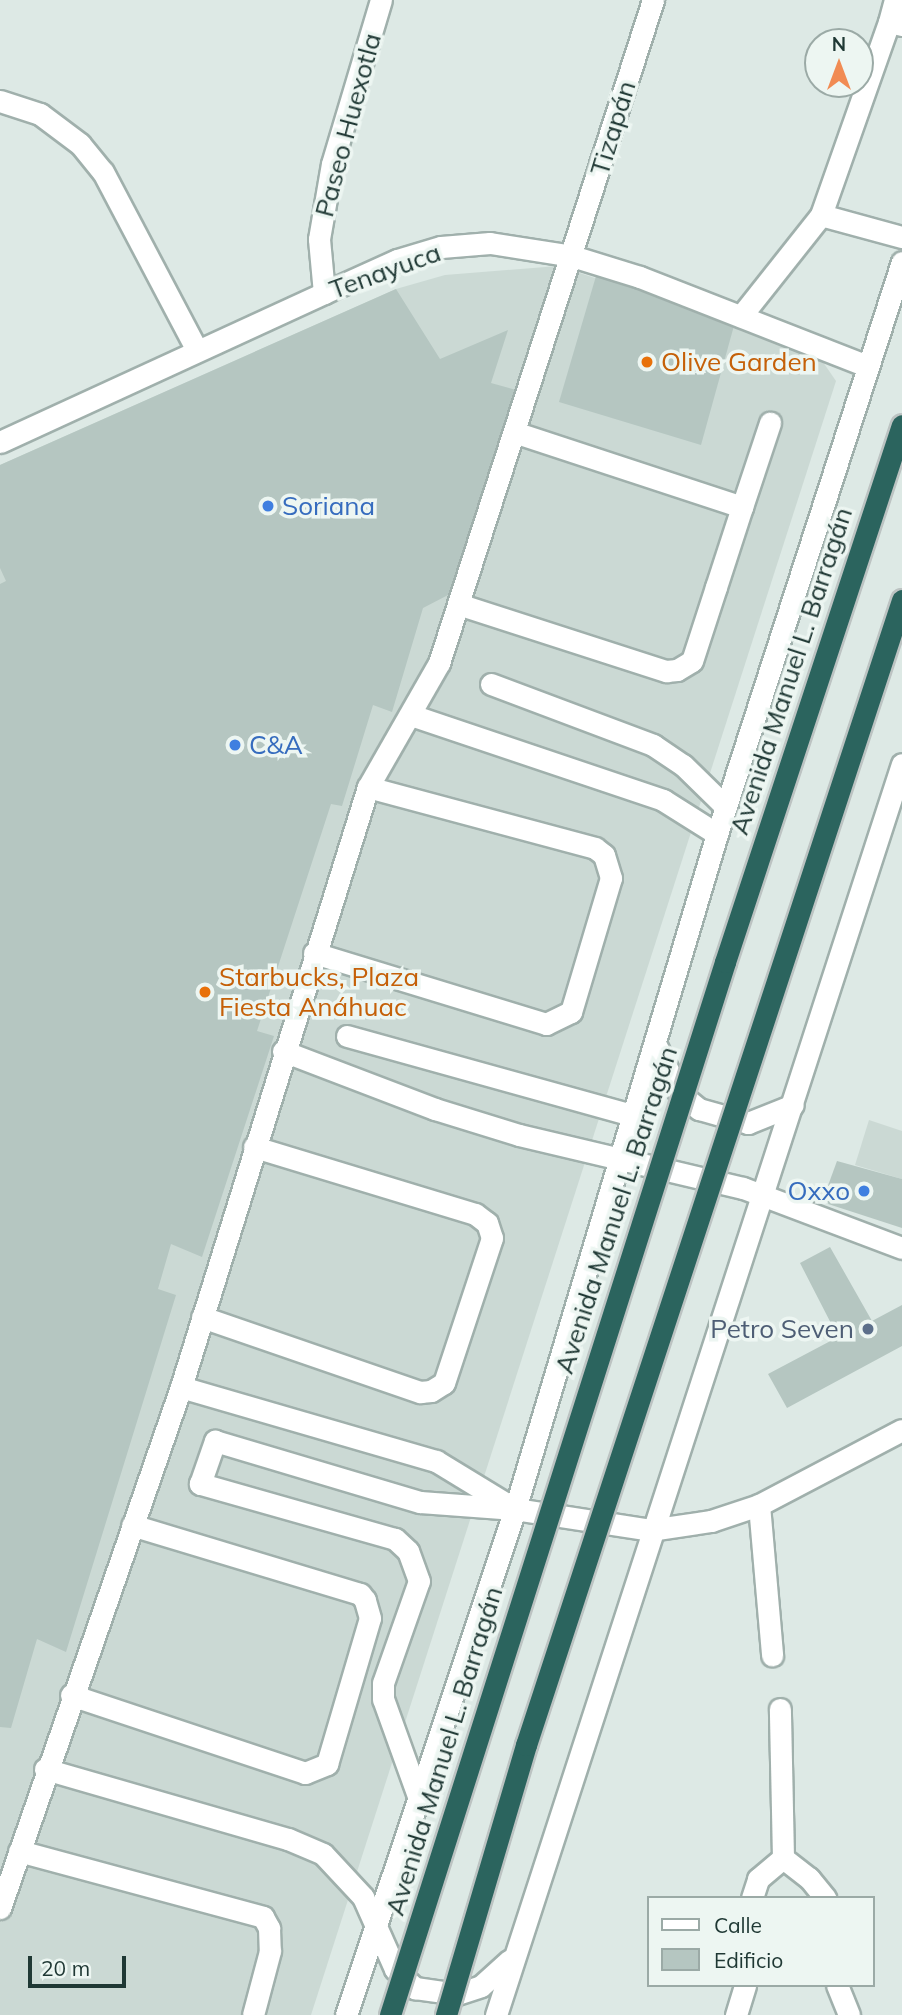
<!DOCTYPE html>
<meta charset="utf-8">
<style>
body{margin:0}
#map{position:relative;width:902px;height:2015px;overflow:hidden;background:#dde9e5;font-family:Mulish,sans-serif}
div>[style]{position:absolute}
.built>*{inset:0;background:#cbd9d4}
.building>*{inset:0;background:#b5c6c1}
.roads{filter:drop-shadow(2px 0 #a0b0ac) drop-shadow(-2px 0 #a0b0ac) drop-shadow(0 2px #a0b0ac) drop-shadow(0 -2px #a0b0ac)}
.minor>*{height:21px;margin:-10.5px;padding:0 10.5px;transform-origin:10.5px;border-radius:10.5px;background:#fff}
.bridges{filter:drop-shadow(2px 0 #bcc3c2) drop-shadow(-2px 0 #bcc3c2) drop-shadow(0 2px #bcc3c2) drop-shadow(0 -2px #bcc3c2)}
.highway-bridge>*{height:21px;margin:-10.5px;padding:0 10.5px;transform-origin:10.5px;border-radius:10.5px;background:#2b645e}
.dots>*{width:19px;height:19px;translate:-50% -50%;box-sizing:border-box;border:4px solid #edf6f2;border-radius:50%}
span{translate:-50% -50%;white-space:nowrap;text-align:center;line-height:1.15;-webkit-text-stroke:7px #edf6f2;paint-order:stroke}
.street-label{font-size:26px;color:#1f3834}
.food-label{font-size:26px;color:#c56008}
.left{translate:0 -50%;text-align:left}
.shop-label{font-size:26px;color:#366cbe}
.right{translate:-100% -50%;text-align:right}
.service-label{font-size:26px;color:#4e5e75}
.legend{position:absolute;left:647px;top:1896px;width:228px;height:91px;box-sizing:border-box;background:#edf6f2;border:2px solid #9baaa6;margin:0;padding:9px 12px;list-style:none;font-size:21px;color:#1f3834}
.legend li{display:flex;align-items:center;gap:14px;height:35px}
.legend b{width:35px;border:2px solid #9baaa6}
.north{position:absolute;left:804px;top:28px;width:70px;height:70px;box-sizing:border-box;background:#edf6f2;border:2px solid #9baaa6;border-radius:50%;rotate:0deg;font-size:19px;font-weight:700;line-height:28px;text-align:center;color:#1f3834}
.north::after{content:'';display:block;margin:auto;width:24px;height:32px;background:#f18b53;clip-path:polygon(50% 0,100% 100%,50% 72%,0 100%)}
.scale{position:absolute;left:28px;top:1956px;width:98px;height:32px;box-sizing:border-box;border:4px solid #1f3834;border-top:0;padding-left:9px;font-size:21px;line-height:24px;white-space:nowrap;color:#1f3834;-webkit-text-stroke:5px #edf6f2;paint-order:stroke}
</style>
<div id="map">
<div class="built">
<i style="clip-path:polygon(558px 266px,814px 349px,836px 381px,311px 2015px,0 2015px,0 465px,396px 289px,445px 275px)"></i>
<i style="clip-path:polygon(869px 1120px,902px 1131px,902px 1179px,855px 1165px)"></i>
</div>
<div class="building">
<i style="clip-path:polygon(596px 276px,735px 322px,701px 445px,559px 402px)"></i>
<i style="clip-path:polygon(396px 289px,440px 359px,508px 330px,491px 383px,516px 390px,450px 594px,423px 608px,392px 712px,373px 705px,342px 806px,331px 804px,257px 1031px,274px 1036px,202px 1257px,171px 1244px,158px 1289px,176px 1295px,66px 1652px,37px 1639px,11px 1728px,0 1727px,0 584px,6px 581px,0 568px,0 465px)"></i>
<i style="clip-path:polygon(837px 1161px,902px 1179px,902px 1228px,822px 1202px)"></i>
<i style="clip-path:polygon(830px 1247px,872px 1321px,902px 1305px,902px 1346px,787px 1408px,768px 1374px,838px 1337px,800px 1263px)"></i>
</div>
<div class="roads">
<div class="minor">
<i style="left:889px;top:22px;width:23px;rotate:-75deg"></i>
<i style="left:902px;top:25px;width:13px;rotate:-167deg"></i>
<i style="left:889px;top:22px;width:205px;rotate:109.4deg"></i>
<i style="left:821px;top:215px;width:84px;rotate:15.2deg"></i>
<i style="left:0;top:101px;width:42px;rotate:18deg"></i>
<i style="left:40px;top:114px;width:50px;rotate:36.9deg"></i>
<i style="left:80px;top:144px;width:36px;rotate:51deg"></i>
<i style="left:103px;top:172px;width:201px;rotate:62.2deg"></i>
<i style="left:324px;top:293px;width:54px;rotate:-95.3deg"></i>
<i style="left:319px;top:239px;width:76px;rotate:-80.2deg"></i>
<i style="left:332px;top:164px;width:171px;rotate:-73.4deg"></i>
<i style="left:741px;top:316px;width:129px;rotate:-51.6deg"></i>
<i style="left:0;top:442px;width:357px;rotate:-24.7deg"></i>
<i style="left:324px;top:293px;width:80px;rotate:-24.3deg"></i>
<i style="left:397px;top:260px;width:46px;rotate:-16.5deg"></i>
<i style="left:441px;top:247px;width:49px;rotate:-4.7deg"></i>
<i style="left:490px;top:243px;width:83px;rotate:9deg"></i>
<i style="left:572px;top:256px;width:71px;rotate:17.2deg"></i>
<i style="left:640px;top:277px;width:242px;rotate:21.4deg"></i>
<i style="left:742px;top:507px;width:89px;rotate:-71.6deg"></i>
<i style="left:458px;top:604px;width:219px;rotate:17.9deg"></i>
<i style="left:666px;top:671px;width:11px;rotate:-5deg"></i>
<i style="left:677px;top:670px;width:17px;rotate:-31deg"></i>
<i style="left:692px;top:661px;width:78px;rotate:-72deg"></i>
<i style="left:716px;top:587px;width:84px;rotate:-72deg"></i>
<i style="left:742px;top:507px;width:240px;rotate:-161.8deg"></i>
<i style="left:491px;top:684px;width:173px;rotate:20.6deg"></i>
<i style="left:653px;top:745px;width:36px;rotate:34deg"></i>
<i style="left:683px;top:765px;width:60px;rotate:44.3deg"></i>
<i style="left:411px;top:715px;width:266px;rotate:18.6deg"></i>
<i style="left:663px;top:800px;width:64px;rotate:32.2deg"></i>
<i style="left:314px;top:953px;width:243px;rotate:17deg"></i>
<i style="left:546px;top:1024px;width:28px;rotate:-26deg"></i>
<i style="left:571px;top:1012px;width:140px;rotate:-73.4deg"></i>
<i style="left:611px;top:878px;width:24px;rotate:-107deg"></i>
<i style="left:604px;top:855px;width:11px;rotate:-142deg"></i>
<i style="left:595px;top:848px;width:235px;rotate:-165deg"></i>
<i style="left:347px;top:1036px;width:295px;rotate:15.5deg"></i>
<i style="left:655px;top:1043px;width:55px;rotate:64.4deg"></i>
<i style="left:679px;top:1093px;width:26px;rotate:39deg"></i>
<i style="left:699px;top:1109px;width:51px;rotate:15.9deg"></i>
<i style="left:748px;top:1123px;width:48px;rotate:-21.8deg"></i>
<i style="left:283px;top:1051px;width:163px;rotate:20.9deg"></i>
<i style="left:435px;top:1109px;width:88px;rotate:17.2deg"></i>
<i style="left:519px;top:1135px;width:230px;rotate:13.3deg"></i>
<i style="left:743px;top:1188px;width:170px;rotate:20.7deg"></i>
<i style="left:202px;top:1317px;width:231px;rotate:19deg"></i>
<i style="left:420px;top:1392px;width:11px;rotate:-5deg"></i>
<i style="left:431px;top:1391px;width:15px;rotate:-32deg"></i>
<i style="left:444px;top:1383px;width:153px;rotate:-71.7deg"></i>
<i style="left:492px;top:1238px;width:16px;rotate:-108deg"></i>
<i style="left:487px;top:1223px;width:15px;rotate:-143deg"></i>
<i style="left:475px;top:1214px;width:231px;rotate:-163.1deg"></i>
<i style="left:181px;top:1387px;width:266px;rotate:16.2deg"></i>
<i style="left:436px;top:1461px;width:87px;rotate:31.3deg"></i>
<i style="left:759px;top:1505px;width:151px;rotate:85deg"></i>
<i style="left:71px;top:1695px;width:247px;rotate:18.4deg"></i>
<i style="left:305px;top:1773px;width:24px;rotate:-22deg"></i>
<i style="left:327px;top:1764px;width:152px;rotate:-73.6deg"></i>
<i style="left:370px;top:1618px;width:19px;rotate:-106deg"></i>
<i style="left:365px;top:1600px;width:8px;rotate:-130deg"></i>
<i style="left:360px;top:1594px;width:238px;rotate:-163.2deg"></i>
<i style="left:45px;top:1769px;width:253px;rotate:16.1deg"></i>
<i style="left:288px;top:1839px;width:38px;rotate:23deg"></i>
<i style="left:323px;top:1854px;width:59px;rotate:47.1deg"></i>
<i style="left:363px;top:1897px;width:79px;rotate:66deg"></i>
<i style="left:395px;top:1969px;width:28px;rotate:44deg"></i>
<i style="left:415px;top:1988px;width:42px;rotate:8.1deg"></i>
<i style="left:457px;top:1994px;width:25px;rotate:-18deg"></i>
<i style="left:481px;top:1986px;width:38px;rotate:-42deg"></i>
<i style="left:418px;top:1796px;width:103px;rotate:-109.8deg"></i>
<i style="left:383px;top:1699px;width:16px;rotate:-90deg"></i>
<i style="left:383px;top:1683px;width:108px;rotate:-70.6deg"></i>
<i style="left:419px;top:1581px;width:32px;rotate:-110deg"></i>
<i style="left:408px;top:1551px;width:18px;rotate:-137deg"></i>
<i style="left:395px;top:1539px;width:203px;rotate:-164.2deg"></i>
<i style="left:200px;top:1484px;width:46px;rotate:-70.8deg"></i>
<i style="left:215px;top:1441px;width:214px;rotate:16.6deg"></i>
<i style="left:420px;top:1502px;width:95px;rotate:4.2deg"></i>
<i style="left:515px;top:1509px;width:137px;rotate:8.8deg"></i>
<i style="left:650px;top:1530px;width:62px;rotate:-8.4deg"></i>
<i style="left:711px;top:1521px;width:51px;rotate:-18.4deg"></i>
<i style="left:759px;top:1505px;width:161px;rotate:-27.7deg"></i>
<i style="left:19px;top:1851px;width:253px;rotate:15.1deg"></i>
<i style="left:263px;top:1917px;width:13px;rotate:61deg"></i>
<i style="left:269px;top:1928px;width:23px;rotate:88deg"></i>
<i style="left:270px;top:1951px;width:66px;rotate:104.9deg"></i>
<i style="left:783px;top:1858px;width:33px;rotate:38deg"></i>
<i style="left:809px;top:1878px;width:26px;rotate:51deg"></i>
<i style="left:752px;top:1898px;width:20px;rotate:-72deg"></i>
<i style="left:758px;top:1879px;width:33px;rotate:-40deg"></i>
<i style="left:783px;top:1858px;width:149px;rotate:-91.2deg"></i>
<i style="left:0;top:1908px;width:552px;rotate:-70.84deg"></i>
<i style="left:181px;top:1387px;width:628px;rotate:-72.69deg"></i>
<i style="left:368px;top:787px;width:143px;rotate:-60.2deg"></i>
<i style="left:439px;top:663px;width:697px;rotate:-72.11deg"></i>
<i style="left:837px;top:1985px;width:32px;rotate:68deg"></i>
<i style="left:346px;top:2015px;width:533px;rotate:-71.53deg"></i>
<i style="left:515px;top:1509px;width:705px;rotate:-73.34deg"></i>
<i style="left:717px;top:834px;width:601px;rotate:-72.08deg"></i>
<i style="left:496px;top:2015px;width:1315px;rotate:-72.02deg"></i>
<i style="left:736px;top:2015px;width:31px;rotate:-73deg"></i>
</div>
</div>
<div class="bridges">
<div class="highway-bridge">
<i style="left:390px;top:2015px;width:1105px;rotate:-72.35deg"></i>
<i style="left:725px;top:962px;width:565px;rotate:-71.76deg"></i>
<i style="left:446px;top:2015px;width:282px;rotate:-73.5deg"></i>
<i style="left:526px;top:1745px;width:1205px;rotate:-71.82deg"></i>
</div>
</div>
<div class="dots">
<i style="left:647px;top:362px;background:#e8710a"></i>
<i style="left:268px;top:506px;background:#3f7fe0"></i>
<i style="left:235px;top:745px;background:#3f7fe0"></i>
<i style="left:205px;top:992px;background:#e8710a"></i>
<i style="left:864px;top:1191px;background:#3f7fe0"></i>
<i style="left:868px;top:1329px;background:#5c6f8a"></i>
</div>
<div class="street-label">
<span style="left:348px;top:125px;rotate:-75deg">Paseo Huexotla</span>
<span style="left:613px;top:128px;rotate:-73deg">Tizapán</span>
<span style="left:385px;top:271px;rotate:-20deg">Tenayuca</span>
<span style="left:791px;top:671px;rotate:-72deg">Avenida Manuel L. Barragán</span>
<span style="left:616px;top:1210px;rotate:-72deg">Avenida Manuel L. Barragán</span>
<span style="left:444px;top:1751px;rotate:-73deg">Avenida Manuel L. Barragán</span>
</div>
<div class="food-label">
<span class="left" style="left:661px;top:362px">Olive Garden</span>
<span class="left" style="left:219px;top:992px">Starbucks, Plaza<br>Fiesta Anáhuac</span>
</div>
<div class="shop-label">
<span class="left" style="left:282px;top:506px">Soriana</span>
<span class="left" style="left:249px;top:745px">C&amp;A</span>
<span class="right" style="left:850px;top:1191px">Oxxo</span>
</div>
<div class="service-label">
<span class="right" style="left:854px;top:1329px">Petro Seven</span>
</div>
<ul class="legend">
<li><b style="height:9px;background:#fff"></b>Calle</li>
<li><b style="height:19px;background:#b5c6c1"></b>Edificio</li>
</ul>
<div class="north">N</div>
<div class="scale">20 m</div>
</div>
